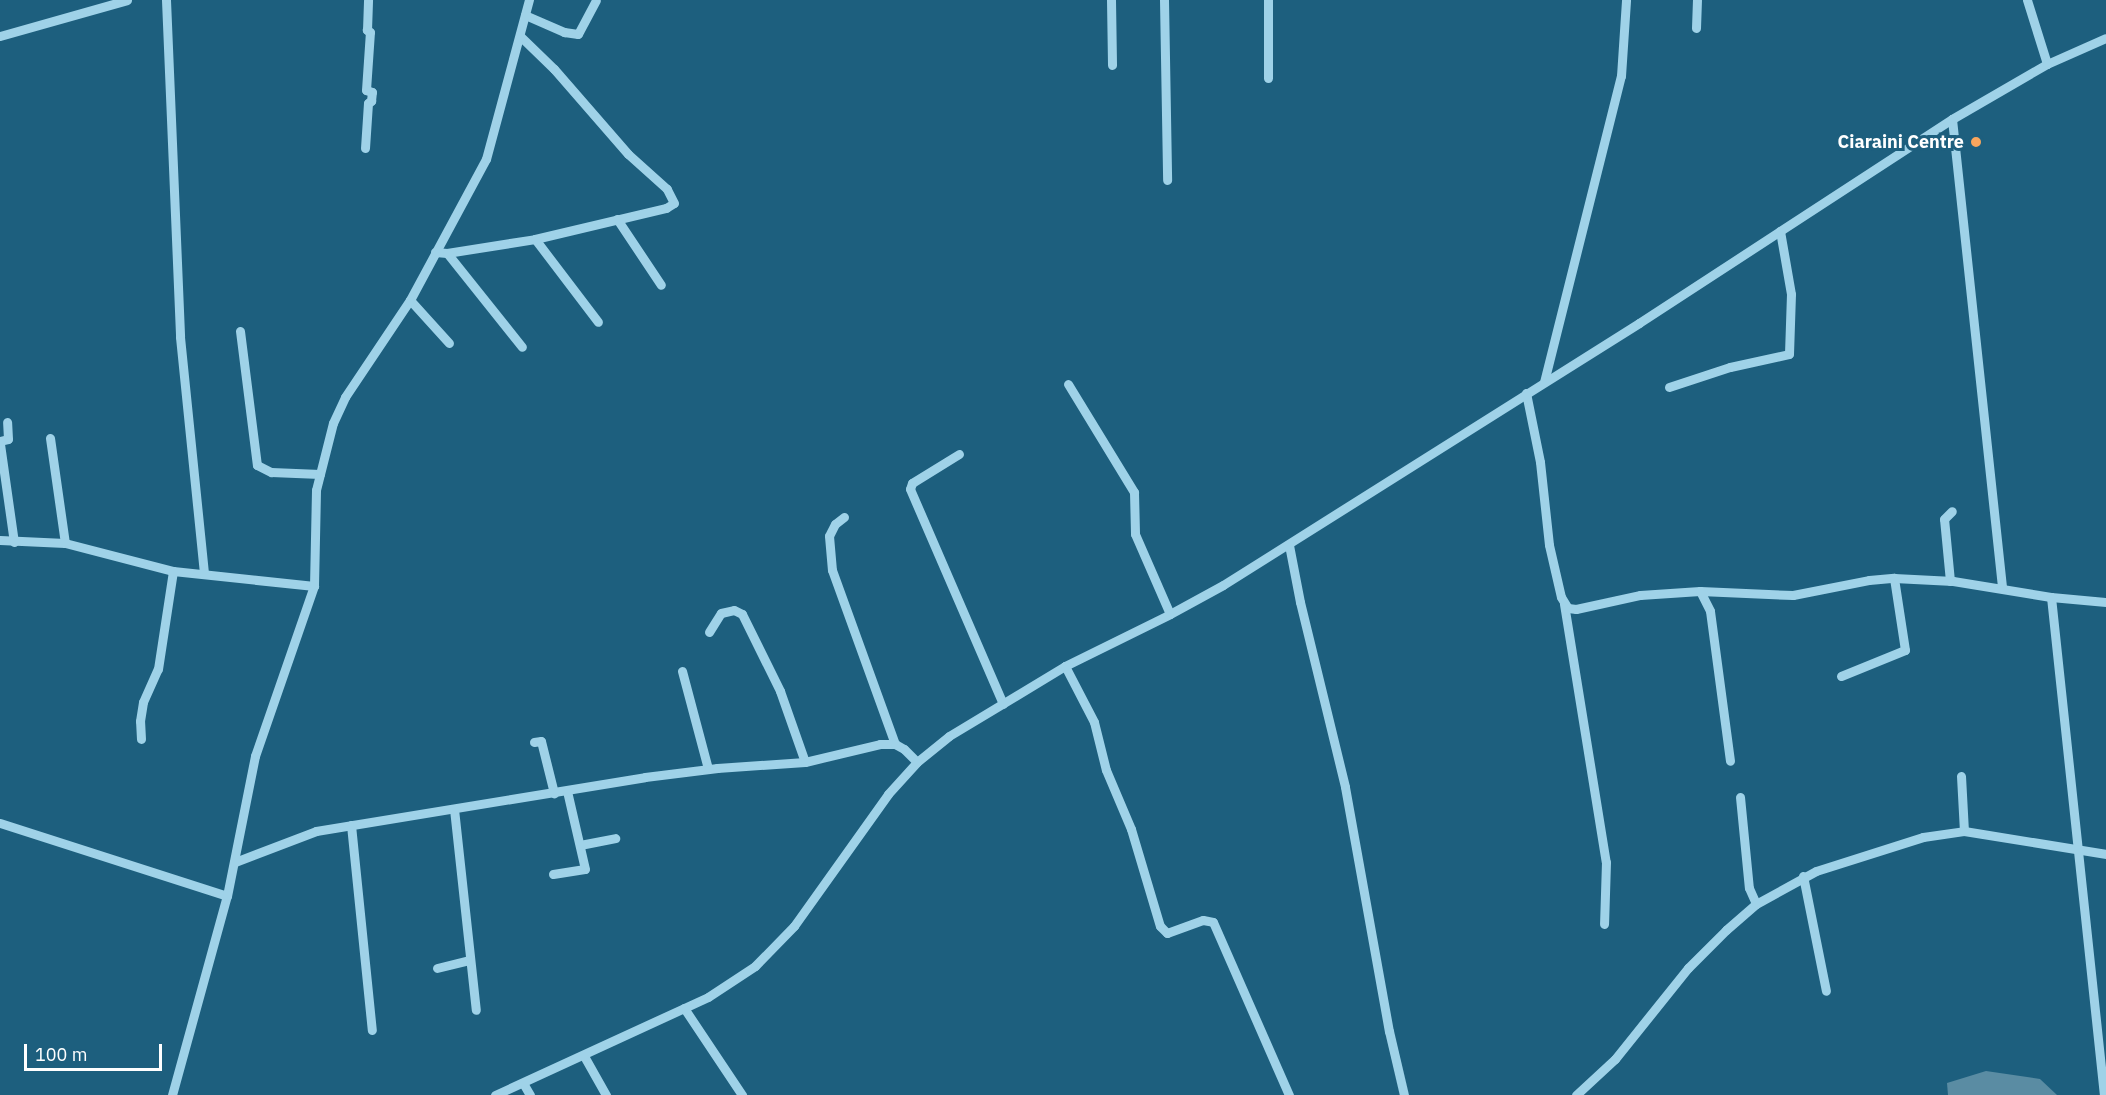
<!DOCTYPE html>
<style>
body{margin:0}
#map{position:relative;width:2106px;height:1095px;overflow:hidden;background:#1d5f7e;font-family:"IBM Plex Sans",sans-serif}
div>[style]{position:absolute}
.water>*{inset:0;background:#5a8ca3}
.minor>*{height:9px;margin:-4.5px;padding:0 4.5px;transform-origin:4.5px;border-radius:4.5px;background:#9fd2e8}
.dots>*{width:16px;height:16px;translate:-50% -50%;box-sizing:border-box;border:3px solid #1d5f7e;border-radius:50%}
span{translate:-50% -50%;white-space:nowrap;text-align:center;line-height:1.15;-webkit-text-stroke:6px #1d5f7e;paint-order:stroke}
.poi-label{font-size:18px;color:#fff;font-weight:700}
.right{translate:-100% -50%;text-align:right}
.scale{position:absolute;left:24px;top:1044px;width:138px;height:27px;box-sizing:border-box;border:3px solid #fff;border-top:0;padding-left:8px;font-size:18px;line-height:21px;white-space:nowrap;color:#fff;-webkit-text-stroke:4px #1d5f7e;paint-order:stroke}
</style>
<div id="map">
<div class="water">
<i style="clip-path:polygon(1986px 1071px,2040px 1079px,2057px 1095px,1948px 1095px,1947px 1083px)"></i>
</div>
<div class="minor">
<i style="left:166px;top:0;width:337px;rotate:87.6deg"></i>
<i style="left:180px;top:337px;width:238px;rotate:84.2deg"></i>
<i style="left:1111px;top:0;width:65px;rotate:89.1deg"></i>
<i style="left:1164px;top:0;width:180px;rotate:89deg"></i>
<i style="left:2027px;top:0;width:67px;rotate:72.6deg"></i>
<i style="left:525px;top:15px;width:43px;rotate:23.6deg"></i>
<i style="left:564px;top:32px;width:14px;rotate:8deg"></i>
<i style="left:578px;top:34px;width:38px;rotate:-62deg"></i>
<i style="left:1696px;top:28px;width:28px;rotate:-88deg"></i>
<i style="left:0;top:36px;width:132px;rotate:-15.8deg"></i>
<i style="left:1268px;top:78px;width:78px;rotate:-90deg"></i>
<i style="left:1952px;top:119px;width:471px;rotate:83.9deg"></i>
<i style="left:365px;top:148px;width:45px;rotate:-86.2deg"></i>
<i style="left:368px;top:103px;width:4px;rotate:-34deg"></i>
<i style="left:371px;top:101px;width:9px;rotate:-84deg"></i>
<i style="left:372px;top:92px;width:6px;rotate:-162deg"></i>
<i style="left:366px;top:90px;width:58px;rotate:-86.1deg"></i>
<i style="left:370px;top:32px;width:4px;rotate:-146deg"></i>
<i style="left:367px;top:30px;width:30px;rotate:-88deg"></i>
<i style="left:617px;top:219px;width:79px;rotate:56.3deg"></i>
<i style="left:535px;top:239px;width:104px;rotate:52.8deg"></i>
<i style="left:435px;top:252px;width:12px;rotate:5deg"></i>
<i style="left:447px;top:253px;width:89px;rotate:-9deg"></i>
<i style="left:535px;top:239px;width:135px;rotate:-13.3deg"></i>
<i style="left:666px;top:208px;width:9px;rotate:-32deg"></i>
<i style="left:674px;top:203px;width:16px;rotate:-117deg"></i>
<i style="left:667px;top:189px;width:52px;rotate:-138.1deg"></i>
<i style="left:628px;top:154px;width:113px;rotate:-131deg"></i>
<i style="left:554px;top:69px;width:47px;rotate:-135.9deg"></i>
<i style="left:447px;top:253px;width:120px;rotate:51.4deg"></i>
<i style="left:410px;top:300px;width:58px;rotate:47.8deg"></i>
<i style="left:240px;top:331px;width:135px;rotate:82.8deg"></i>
<i style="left:257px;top:465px;width:16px;rotate:27deg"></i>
<i style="left:271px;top:472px;width:49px;rotate:2.3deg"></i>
<i style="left:1544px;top:382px;width:316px;rotate:-75.9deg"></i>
<i style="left:1621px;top:76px;width:76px;rotate:-86.2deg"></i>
<i style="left:1068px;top:384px;width:127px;rotate:58.6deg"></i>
<i style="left:1134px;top:492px;width:42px;rotate:88.6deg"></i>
<i style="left:1135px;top:534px;width:87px;rotate:66.4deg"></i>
<i style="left:1669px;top:387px;width:64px;rotate:-18.2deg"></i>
<i style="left:1730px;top:367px;width:60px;rotate:-12.4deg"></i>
<i style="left:1789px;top:354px;width:60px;rotate:-88.1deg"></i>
<i style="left:1791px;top:294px;width:64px;rotate:-99.9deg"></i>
<i style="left:1526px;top:393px;width:70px;rotate:78.5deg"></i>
<i style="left:1540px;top:462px;width:83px;rotate:83.8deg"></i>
<i style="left:1549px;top:545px;width:53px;rotate:77deg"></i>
<i style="left:1561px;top:597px;width:13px;rotate:58deg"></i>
<i style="left:1568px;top:608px;width:8px;rotate:7deg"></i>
<i style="left:1576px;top:609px;width:66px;rotate:-12.3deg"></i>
<i style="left:1640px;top:595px;width:60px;rotate:-3.8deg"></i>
<i style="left:1700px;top:591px;width:93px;rotate:2.5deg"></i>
<i style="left:1793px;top:595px;width:77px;rotate:-11.2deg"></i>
<i style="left:1869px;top:580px;width:25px;rotate:-5deg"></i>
<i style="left:1894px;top:578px;width:59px;rotate:2.9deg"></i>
<i style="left:1953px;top:581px;width:99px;rotate:9.3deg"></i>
<i style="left:2051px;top:597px;width:55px;rotate:5.2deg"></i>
<i style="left:50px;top:438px;width:106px;rotate:81.9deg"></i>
<i style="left:0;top:441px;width:8px;rotate:-14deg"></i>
<i style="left:8px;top:439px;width:17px;rotate:-93deg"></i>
<i style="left:0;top:444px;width:99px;rotate:81.9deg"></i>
<i style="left:959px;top:454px;width:55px;rotate:148.3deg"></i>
<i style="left:912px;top:483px;width:6px;rotate:108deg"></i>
<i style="left:910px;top:489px;width:234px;rotate:66.6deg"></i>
<i style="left:844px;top:517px;width:11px;rotate:142deg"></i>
<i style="left:835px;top:524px;width:13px;rotate:117deg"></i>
<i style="left:829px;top:536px;width:34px;rotate:85deg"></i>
<i style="left:832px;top:570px;width:185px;rotate:70.1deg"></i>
<i style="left:0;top:540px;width:65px;rotate:2.6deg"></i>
<i style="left:65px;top:543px;width:112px;rotate:14.5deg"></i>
<i style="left:1289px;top:545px;width:58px;rotate:79.1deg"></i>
<i style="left:1300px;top:602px;width:190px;rotate:76.3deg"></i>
<i style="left:1345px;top:787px;width:248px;rotate:79.8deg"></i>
<i style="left:1389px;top:1031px;width:66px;rotate:76.8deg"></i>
<i style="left:1950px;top:581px;width:62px;rotate:-95.5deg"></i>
<i style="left:1944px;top:519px;width:11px;rotate:-45deg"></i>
<i style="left:1700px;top:591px;width:22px;rotate:63deg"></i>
<i style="left:1710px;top:611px;width:151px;rotate:82.4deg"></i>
<i style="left:2051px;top:597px;width:501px;rotate:83.93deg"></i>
<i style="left:1564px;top:604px;width:261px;rotate:80.8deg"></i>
<i style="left:1606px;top:862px;width:62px;rotate:91.8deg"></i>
<i style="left:709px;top:632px;width:22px;rotate:-58deg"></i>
<i style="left:721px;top:613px;width:13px;rotate:-13deg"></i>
<i style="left:734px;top:610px;width:9px;rotate:27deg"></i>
<i style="left:742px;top:614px;width:86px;rotate:63.7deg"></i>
<i style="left:780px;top:691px;width:75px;rotate:70.6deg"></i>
<i style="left:1065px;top:666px;width:63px;rotate:62.6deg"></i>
<i style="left:1094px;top:722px;width:49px;rotate:76deg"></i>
<i style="left:1106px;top:770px;width:64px;rotate:67deg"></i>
<i style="left:1131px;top:829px;width:101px;rotate:73.4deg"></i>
<i style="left:1160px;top:926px;width:10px;rotate:45deg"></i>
<i style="left:1167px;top:933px;width:38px;rotate:-20deg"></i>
<i style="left:1203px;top:920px;width:10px;rotate:11deg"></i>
<i style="left:1213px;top:922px;width:189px;rotate:66.3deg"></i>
<i style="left:682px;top:671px;width:101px;rotate:75.1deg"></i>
<i style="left:1841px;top:676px;width:69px;rotate:-22.1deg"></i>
<i style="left:1905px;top:650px;width:73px;rotate:-98.7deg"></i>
<i style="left:141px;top:739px;width:18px;rotate:-93deg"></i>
<i style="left:140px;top:721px;width:19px;rotate:-81deg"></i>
<i style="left:143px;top:702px;width:36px;rotate:-66deg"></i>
<i style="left:158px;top:669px;width:99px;rotate:-81.3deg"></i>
<i style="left:173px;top:571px;width:142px;rotate:6.1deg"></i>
<i style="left:534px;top:742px;width:7px;rotate:-8deg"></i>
<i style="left:541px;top:741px;width:54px;rotate:76deg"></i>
<i style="left:1961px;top:776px;width:55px;rotate:86.9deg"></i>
<i style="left:1740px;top:797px;width:91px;rotate:84.4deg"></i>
<i style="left:1749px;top:888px;width:17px;rotate:66deg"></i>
<i style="left:454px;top:809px;width:202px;rotate:83.8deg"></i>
<i style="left:0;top:823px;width:238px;rotate:17.8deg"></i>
<i style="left:351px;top:825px;width:206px;rotate:84.2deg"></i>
<i style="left:580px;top:845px;width:36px;rotate:-11deg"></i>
<i style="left:235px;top:862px;width:87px;rotate:-20.9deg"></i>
<i style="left:316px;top:831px;width:333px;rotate:-9.3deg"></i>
<i style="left:645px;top:777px;width:73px;rotate:-7.1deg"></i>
<i style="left:717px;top:768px;width:88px;rotate:-3.9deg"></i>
<i style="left:805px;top:762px;width:77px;rotate:-13.5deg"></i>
<i style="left:880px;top:744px;width:15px"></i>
<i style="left:895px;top:744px;width:10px;rotate:29deg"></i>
<i style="left:904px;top:749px;width:18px;rotate:45deg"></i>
<i style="left:553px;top:874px;width:32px;rotate:-9deg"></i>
<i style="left:585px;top:869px;width:80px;rotate:-103deg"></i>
<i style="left:1803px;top:876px;width:117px;rotate:78.7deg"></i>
<i style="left:437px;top:968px;width:34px;rotate:-14deg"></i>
<i style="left:684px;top:1008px;width:105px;rotate:56.3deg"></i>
<i style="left:584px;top:1056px;width:45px;rotate:60.6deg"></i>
<i style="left:523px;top:1083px;width:14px;rotate:60deg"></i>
<i style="left:172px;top:1095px;width:206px;rotate:-74.6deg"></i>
<i style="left:227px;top:896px;width:143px;rotate:-78.7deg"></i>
<i style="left:255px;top:756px;width:180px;rotate:-70.9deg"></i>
<i style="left:314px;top:586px;width:96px;rotate:-88.8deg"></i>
<i style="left:316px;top:490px;width:69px;rotate:-75.8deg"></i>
<i style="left:333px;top:423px;width:29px;rotate:-65deg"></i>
<i style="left:345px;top:397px;width:117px;rotate:-56.2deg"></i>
<i style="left:410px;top:300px;width:160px;rotate:-61.7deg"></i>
<i style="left:486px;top:159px;width:165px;rotate:-74.9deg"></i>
<i style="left:495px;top:1095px;width:234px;rotate:-24.7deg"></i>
<i style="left:708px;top:997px;width:56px;rotate:-33.4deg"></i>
<i style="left:755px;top:966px;width:56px;rotate:-45.7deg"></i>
<i style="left:794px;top:926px;width:162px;rotate:-54.5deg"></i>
<i style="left:888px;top:794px;width:43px;rotate:-47.8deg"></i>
<i style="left:917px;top:762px;width:41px;rotate:-39.1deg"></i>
<i style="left:949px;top:736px;width:135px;rotate:-31.1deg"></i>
<i style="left:1065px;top:666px;width:117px;rotate:-26.3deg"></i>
<i style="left:1170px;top:614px;width:60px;rotate:-28.7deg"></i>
<i style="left:1223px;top:585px;width:492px;rotate:-32.2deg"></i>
<i style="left:1639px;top:323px;width:374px;rotate:-33.1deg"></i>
<i style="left:1952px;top:119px;width:110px;rotate:-30.1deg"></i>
<i style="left:2047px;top:64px;width:64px;rotate:-23.8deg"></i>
<i style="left:1576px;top:1095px;width:53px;rotate:-42.7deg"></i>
<i style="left:1615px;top:1059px;width:117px;rotate:-51.3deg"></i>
<i style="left:1688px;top:968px;width:54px;rotate:-45deg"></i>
<i style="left:1726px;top:930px;width:40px;rotate:-41deg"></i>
<i style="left:1756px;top:904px;width:68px;rotate:-28.8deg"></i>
<i style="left:1816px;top:871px;width:112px;rotate:-17.6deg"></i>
<i style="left:1923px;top:837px;width:41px;rotate:-8.3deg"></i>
<i style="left:1964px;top:831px;width:144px;rotate:9.2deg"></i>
</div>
<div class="dots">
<i style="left:1976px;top:142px;background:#f9a65d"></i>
</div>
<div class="poi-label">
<span class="right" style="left:1964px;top:142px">Ciaraini Centre</span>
</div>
<div class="scale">100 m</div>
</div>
